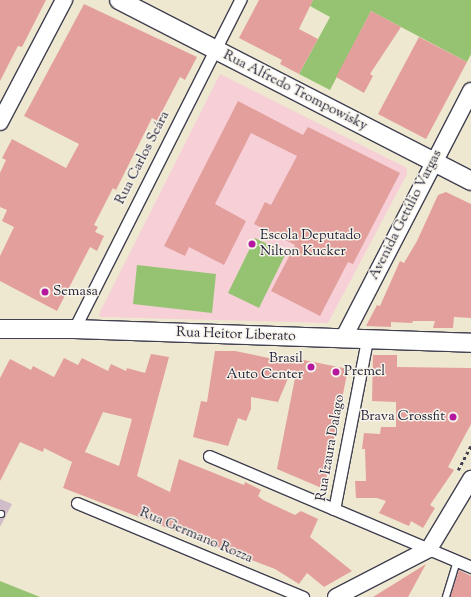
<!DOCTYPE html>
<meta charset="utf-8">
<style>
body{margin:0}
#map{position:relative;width:471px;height:597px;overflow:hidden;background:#efe8d0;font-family:"Sorts Mill Goudy",serif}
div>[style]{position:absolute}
.built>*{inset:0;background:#f6cfd7}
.industrial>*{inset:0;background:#d1bdc9}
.green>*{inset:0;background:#95c371}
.building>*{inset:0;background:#e39f9c}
.path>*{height:2.5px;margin-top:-1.25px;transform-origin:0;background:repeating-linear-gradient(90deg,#414051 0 3px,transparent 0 6px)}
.roads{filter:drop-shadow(1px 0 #414051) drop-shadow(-1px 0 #414051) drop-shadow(0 1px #414051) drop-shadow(0 -1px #414051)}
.lane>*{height:5.5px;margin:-2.75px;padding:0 2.75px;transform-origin:2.75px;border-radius:2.75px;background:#fff}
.street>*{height:11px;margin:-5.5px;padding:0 5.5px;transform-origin:5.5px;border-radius:5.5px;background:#fff}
.secondary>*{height:16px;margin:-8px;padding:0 8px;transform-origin:8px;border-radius:8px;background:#fff}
.primary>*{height:18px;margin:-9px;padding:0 9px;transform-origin:9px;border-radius:9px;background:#fff}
.dots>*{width:11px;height:11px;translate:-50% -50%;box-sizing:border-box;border:2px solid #f7f3e8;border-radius:50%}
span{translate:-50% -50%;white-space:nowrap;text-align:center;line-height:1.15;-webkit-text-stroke:3px #f7f3e8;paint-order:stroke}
.street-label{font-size:14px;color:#22223b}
.poi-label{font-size:14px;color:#22223b}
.left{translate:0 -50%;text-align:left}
.right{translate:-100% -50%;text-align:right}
</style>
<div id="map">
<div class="built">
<i style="clip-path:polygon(220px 74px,407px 168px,407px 174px,328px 323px,100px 317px,99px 314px)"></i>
</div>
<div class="industrial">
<i style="clip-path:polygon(0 499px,12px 504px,0 527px)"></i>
</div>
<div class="green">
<i style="clip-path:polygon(313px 0,471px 0,471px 54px,467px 62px,371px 11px,330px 90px,299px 74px,330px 17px,310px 6px)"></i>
<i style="clip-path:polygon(255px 238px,286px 253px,259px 308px,228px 293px)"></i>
<i style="clip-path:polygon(137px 265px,216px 274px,212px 313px,133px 304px)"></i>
<i style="clip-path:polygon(0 581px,40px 597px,0 597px)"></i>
</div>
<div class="building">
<i style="clip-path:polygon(0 0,46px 0,22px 47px,18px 46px,0 81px)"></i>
<i style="clip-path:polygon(259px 0,313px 0,299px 29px,318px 39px,299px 74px,280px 64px,282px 60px,239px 38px)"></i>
<i style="clip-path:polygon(84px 4px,197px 57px,185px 80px,180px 77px,157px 121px,152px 118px,116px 190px,113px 188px,94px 225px,98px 227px,95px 232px,104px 236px,97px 251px,90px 247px,57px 311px,0 281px,0 256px,14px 227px,2px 221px,7px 210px,0 207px,0 173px,6px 160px,2px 158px,12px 139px,66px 168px,79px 144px,24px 116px)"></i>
<i style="clip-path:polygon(371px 11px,401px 27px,370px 74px,373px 76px,364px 93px,336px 77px)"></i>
<i style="clip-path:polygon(419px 37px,467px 62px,426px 139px,378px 114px)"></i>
<i style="clip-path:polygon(238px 101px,303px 135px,308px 127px,400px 173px,353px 264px,348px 262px,320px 316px,271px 291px,295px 245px,254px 224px,265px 202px,271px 205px,297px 156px,251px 133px,215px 204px,246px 221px,224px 265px,189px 247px,185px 256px,164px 246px)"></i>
<i style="clip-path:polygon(446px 192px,471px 204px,471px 318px,454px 317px,453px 328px,433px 328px,435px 321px,413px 321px,412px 323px,391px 322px,391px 327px,366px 326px,377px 305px,380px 306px,400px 261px,404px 263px,417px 241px,438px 195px)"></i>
<i style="clip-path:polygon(215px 351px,235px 351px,298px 364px,299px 359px,348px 369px,324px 489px,277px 469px,295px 378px,289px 376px,278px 402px,251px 397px,251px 409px,246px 421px,238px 418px,228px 446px,193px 437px,201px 401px,207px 402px)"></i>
<i style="clip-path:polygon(evenodd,151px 354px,169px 357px,137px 476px,170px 492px,179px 459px,244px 485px,245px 482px,261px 490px,258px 496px,263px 500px,295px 515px,301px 511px,318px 519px,310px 537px,352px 571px,324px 587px,307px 573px,299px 584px,275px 569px,63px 488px,72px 462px,44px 448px,43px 452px,20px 442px,0 481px,0 378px,10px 359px,31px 370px,33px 366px,54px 377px,64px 358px,78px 365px,82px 358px,108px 371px,111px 364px,126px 371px,127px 368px,145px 373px,151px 354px,103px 412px,132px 419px,119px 466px,85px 452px,103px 412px)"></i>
<i style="clip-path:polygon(373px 355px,397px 355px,397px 367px,471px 368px,471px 424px,448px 467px,454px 470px,430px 505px,435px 508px,423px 528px,411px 521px,409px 526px,379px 513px,386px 501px,377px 498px,356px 498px,355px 481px,366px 481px,365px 449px,362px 449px,364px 433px,380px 434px,381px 427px,396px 427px,396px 402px,372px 401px)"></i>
<i style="clip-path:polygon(426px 564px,408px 597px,373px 597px)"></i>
<i style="clip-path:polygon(459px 570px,471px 576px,471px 597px,450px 597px)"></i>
</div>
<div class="path">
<i style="left:458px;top:470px;width:27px;rotate:-62deg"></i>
</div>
<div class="roads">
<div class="lane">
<i style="left:0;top:514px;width:1px"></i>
<i style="left:446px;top:597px;width:38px;rotate:-73deg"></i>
</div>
<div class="street">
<i style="left:74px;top:329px;width:369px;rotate:-63.2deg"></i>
<i style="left:367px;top:340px;width:172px;rotate:101deg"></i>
<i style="left:334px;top:509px;width:149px;rotate:22.9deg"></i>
<i style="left:209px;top:456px;width:136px;rotate:23deg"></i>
<i style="left:77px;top:503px;width:245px;rotate:22.6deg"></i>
</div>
<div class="secondary">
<i style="left:0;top:122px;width:138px;rotate:-62.3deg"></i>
<i style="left:343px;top:339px;width:279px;rotate:-62.7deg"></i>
<i style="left:336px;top:597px;width:105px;rotate:-27.3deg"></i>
<i style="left:429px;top:549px;width:82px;rotate:-59deg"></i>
</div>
<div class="primary">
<i style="left:119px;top:0;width:396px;rotate:27.2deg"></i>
<i style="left:0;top:329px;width:74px"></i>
<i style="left:74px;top:329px;width:397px;rotate:2deg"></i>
</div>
</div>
<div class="dots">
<i style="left:252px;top:244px;background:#b5179e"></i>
<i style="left:45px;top:292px;background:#b5179e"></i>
<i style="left:311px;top:367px;background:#b5179e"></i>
<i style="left:336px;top:372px;background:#b5179e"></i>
<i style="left:453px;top:417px;background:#b5179e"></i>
</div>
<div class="street-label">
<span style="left:295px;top:91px;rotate:27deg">Rua Alfredo Trompowisky</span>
<span style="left:143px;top:158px;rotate:-63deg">Rua Carlos Seára</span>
<span style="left:406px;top:215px;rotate:-63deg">Avenida Getúlio Vargas</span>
<span style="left:236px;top:335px;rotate:2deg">Rua Heitor Liberato</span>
<span style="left:331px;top:448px;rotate:-80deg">Rua Izaura Dalago</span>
<span style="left:196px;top:536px;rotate:23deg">Rua Germano Rozza</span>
</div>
<div class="poi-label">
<span class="left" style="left:260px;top:244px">Escola Deputado<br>Nilton Kucker</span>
<span class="left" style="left:53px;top:292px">Semasa</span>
<span class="right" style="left:303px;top:367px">Brasil<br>Auto Center</span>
<span class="left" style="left:344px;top:372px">Premel</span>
<span class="right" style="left:445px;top:417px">Brava Crossfit</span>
</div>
</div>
